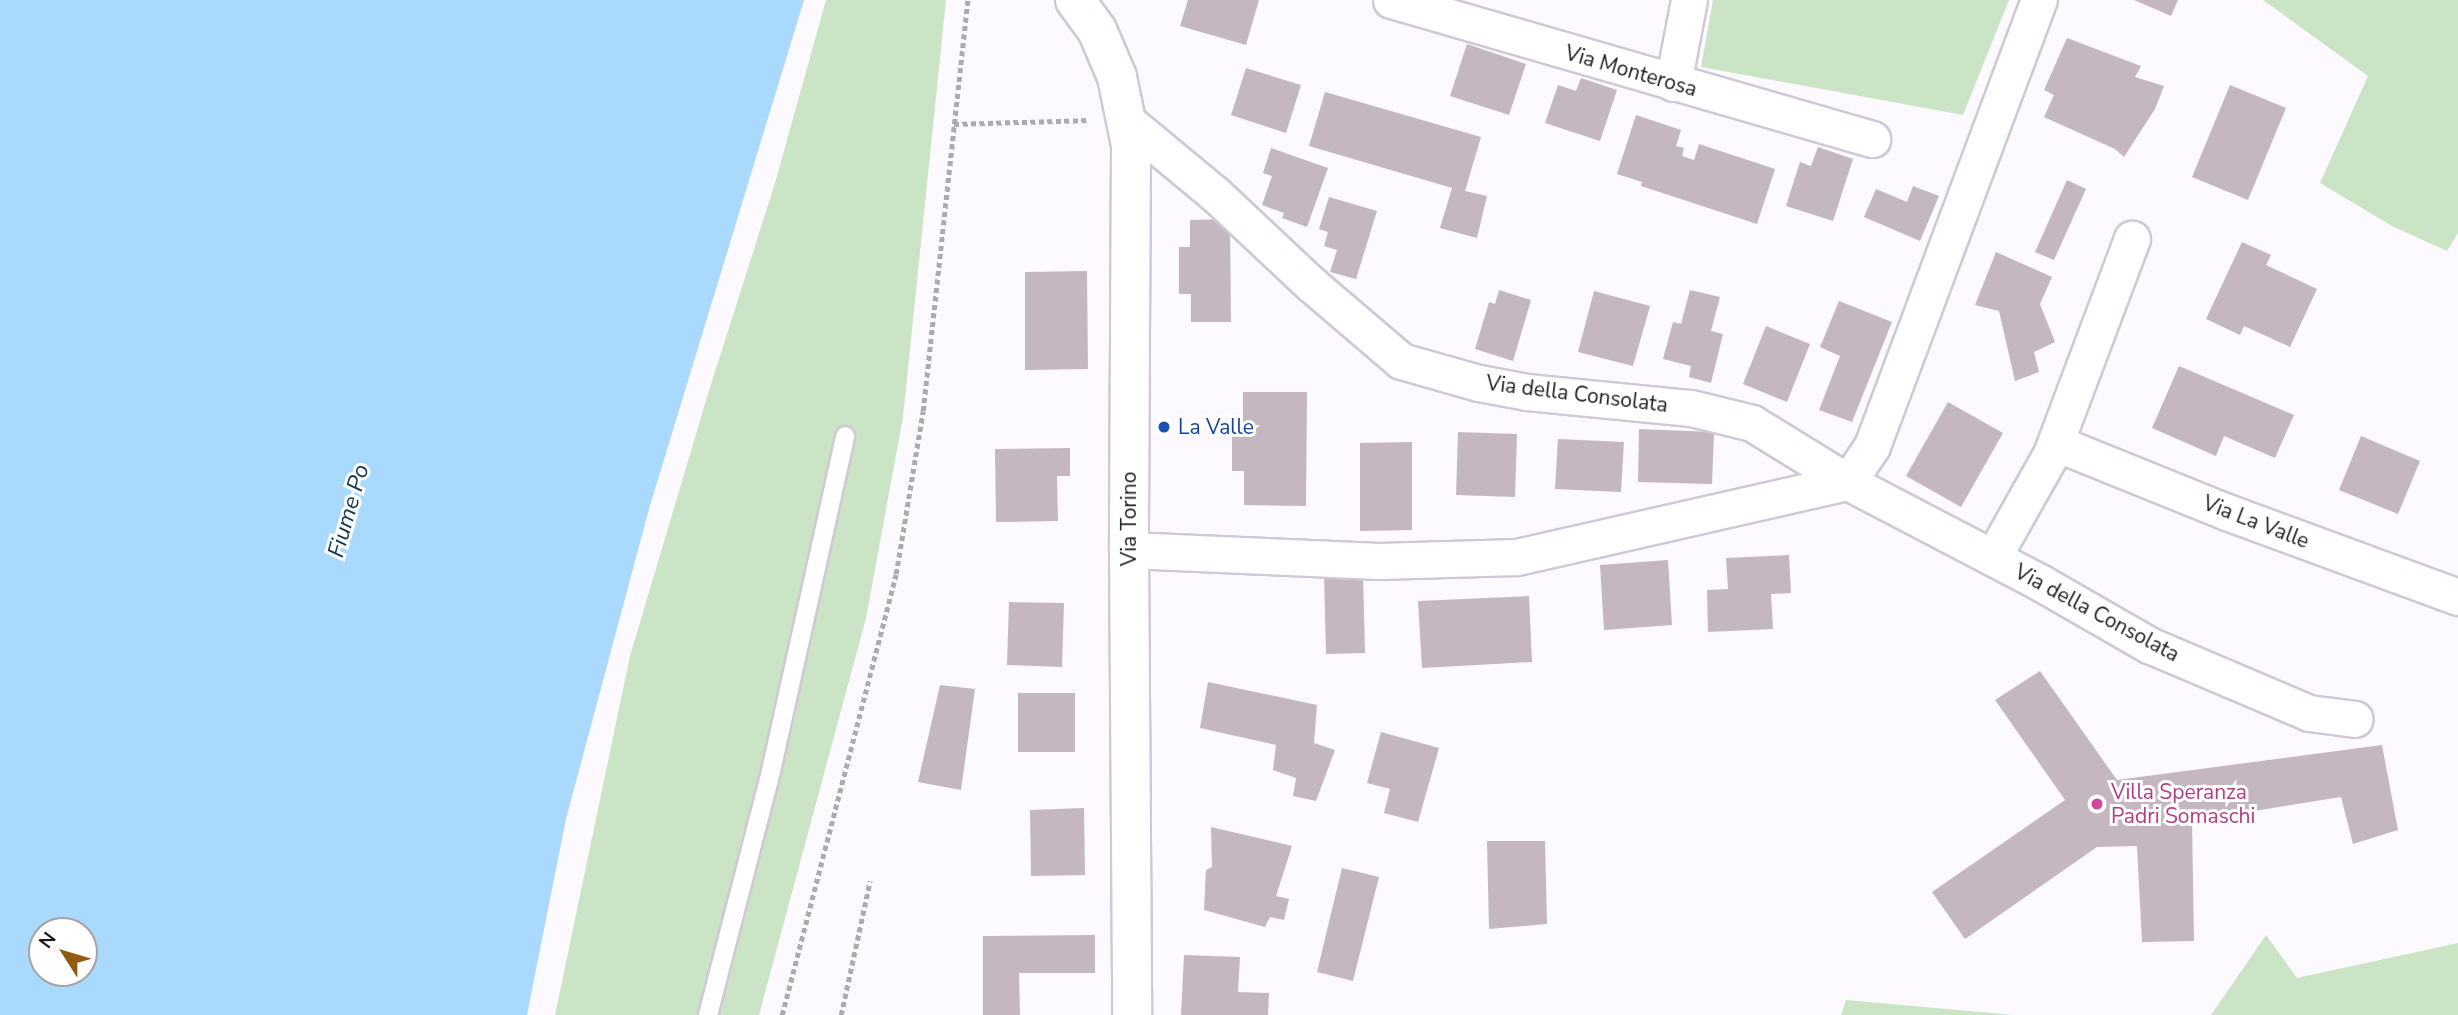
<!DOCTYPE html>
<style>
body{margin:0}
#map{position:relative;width:2458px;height:1015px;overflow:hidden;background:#fdfaff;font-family:"Nunito Sans",sans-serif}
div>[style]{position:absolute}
.green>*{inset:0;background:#cbe4c5}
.water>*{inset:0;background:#a9dafe}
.building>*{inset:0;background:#c4b7c0}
.path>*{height:4.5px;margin-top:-2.25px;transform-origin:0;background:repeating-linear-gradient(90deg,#adaaaf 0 5px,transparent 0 8.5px)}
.roads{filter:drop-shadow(2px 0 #d0c8d5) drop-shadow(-2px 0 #d0c8d5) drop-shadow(0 2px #d0c8d5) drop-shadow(0 -2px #d0c8d5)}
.lane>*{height:18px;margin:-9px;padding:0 9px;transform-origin:9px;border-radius:9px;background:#fff}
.street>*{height:35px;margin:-17.5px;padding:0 17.5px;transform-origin:17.5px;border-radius:17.5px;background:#fff}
.primary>*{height:38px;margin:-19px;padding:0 19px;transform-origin:19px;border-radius:19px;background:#fff}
.dots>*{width:19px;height:19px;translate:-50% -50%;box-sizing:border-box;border:4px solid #fff;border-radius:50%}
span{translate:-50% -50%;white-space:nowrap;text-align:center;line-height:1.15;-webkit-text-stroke:6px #fff;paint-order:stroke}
.street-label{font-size:21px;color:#1d1a1e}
.transit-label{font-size:21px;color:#164399}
.left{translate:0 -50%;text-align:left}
.hotel-label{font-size:21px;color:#b23c85}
.water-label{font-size:23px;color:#133951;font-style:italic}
.north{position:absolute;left:28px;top:917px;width:70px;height:70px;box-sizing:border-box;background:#fff;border:2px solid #a5a3a5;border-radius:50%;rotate:307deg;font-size:19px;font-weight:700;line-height:28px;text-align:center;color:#1d1a1e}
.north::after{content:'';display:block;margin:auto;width:24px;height:32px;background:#905b0f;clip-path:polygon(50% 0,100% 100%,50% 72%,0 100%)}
</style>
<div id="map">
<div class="green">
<i style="clip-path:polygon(826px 0,946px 0,903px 417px,866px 618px,759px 1015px,555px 1015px,630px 656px,707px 397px,775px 183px)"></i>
<i style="clip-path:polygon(1713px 0,2009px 0,1963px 115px,1701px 67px)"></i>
<i style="clip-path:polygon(2263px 0,2458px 0,2458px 233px,2447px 251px,2392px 226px,2320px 183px,2368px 76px)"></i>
<i style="clip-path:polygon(2266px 935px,2297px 978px,2458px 943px,2458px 1015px,2211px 1015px)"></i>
<i style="clip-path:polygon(1846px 1000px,2014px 1015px,1841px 1015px)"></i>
</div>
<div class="water">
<i style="clip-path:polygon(evenodd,0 0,804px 0,649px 509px,566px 819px,527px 1015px,0 1015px,0 0,42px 931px,84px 931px,84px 973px,42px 973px,42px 931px)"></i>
</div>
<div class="building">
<i style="clip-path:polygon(1188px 0,1259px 0,1246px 45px,1180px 26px)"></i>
<i style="clip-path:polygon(2134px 0,2178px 0,2171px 16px)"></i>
<i style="clip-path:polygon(2067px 38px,2141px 66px,2135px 77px,2164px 86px,2155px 109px,2124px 157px,2115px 149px,2044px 117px,2054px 95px,2044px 90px)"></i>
<i style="clip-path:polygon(1467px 44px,1526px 64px,1509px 115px,1450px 96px)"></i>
<i style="clip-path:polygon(1246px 68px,1301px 85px,1286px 133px,1231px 115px)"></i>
<i style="clip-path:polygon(1581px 78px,1617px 90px,1600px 141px,1545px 123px,1558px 85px,1576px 91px)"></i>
<i style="clip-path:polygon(2230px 85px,2286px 108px,2248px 200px,2192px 177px)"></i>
<i style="clip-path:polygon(1325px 92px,1481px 137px,1465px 191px,1487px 196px,1477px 238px,1440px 228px,1452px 188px,1309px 146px)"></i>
<i style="clip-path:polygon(1636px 115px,1681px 130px,1676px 146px,1684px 148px,1682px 156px,1694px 160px,1699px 144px,1775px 169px,1757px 224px,1641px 186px,1642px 182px,1617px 174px)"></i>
<i style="clip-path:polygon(1818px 147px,1853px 159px,1833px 221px,1786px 206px,1800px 162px,1811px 166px)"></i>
<i style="clip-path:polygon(1271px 148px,1328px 168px,1307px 227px,1282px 218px,1284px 213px,1262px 205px,1272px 176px,1263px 173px)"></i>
<i style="clip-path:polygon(2067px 180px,2086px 189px,2054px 260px,2035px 252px)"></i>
<i style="clip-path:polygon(1913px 186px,1939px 196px,1920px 241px,1864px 217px,1876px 189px,1907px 202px)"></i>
<i style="clip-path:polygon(1329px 197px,1377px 211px,1356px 279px,1330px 272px,1337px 250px,1324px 246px,1328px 232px,1319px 229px)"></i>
<i style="clip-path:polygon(1230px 219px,1231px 322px,1191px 322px,1191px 294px,1179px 294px,1179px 247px,1190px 247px,1190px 220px)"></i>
<i style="clip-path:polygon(2242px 242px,2271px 255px,2266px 265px,2317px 289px,2290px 347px,2244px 326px,2240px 335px,2206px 319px)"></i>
<i style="clip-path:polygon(1996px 252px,2052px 277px,2040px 304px,2055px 342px,2034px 352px,2039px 372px,2015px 381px,1999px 311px,1975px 305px)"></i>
<i style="clip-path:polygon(1087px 271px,1088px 369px,1025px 370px,1025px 272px)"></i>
<i style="clip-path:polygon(1499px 290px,1531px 300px,1513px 361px,1475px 349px,1489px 302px,1495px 304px)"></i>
<i style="clip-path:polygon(1690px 290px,1720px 297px,1711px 331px,1723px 334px,1711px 383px,1689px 377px,1691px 366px,1663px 359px,1673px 322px,1681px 324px)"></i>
<i style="clip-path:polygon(1594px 291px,1650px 306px,1633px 366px,1578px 352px)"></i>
<i style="clip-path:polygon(1839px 301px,1892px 322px,1852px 422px,1819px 410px,1840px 356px,1820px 347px)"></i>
<i style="clip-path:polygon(1766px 326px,1810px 344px,1787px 402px,1743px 384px)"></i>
<i style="clip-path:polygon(2179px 366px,2294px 415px,2275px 458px,2224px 436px,2216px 456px,2152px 428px)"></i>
<i style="clip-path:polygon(1243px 392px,1307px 392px,1306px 506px,1244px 505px,1244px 471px,1232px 471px,1232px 426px,1243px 426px)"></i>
<i style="clip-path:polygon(1948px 402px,2003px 433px,1961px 507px,1906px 476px)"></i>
<i style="clip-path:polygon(1639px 429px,1714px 432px,1712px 484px,1638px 482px)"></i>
<i style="clip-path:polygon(1458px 432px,1517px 434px,1515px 497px,1456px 495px)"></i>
<i style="clip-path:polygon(2361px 436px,2420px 461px,2398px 514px,2339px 490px)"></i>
<i style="clip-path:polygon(1558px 439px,1624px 442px,1621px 492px,1555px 489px)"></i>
<i style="clip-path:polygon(1412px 442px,1412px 530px,1360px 531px,1360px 443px)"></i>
<i style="clip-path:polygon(1070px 448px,1070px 476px,1057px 476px,1058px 521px,996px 522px,995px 449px)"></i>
<i style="clip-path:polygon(1789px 555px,1791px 593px,1771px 594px,1773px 629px,1708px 632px,1707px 590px,1728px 589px,1726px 558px)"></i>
<i style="clip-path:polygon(1668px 560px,1672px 625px,1604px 630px,1600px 565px)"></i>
<i style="clip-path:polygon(1324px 573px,1363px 573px,1365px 653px,1326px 654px)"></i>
<i style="clip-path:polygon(1529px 596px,1532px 662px,1422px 668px,1418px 601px)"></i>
<i style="clip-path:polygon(1009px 602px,1064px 603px,1062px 667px,1007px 665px)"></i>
<i style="clip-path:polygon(2040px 671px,2117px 780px,2382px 745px,2398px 830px,2353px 844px,2341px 797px,2192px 821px,2194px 941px,2142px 942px,2137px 846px,2097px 847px,1965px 939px,1932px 892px,2065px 800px,1995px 700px)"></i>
<i style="clip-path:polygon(1208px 682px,1317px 705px,1314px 743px,1335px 750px,1316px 801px,1293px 796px,1296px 778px,1273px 770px,1276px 745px,1200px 728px)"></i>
<i style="clip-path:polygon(940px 685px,975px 689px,961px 790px,918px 782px)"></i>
<i style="clip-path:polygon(1018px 693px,1075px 693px,1075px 752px,1018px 752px)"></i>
<i style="clip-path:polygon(1381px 732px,1439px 748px,1418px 822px,1384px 813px,1390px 789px,1367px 783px)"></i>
<i style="clip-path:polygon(1084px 808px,1085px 875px,1031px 876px,1030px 810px)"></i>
<i style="clip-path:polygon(1211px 827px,1292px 846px,1276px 896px,1289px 899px,1284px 920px,1270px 917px,1265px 927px,1204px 910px,1206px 870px,1212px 867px)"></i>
<i style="clip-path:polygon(1487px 841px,1545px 841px,1547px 924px,1489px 929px)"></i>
<i style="clip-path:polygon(1342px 868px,1379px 877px,1353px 981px,1317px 972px)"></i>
<i style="clip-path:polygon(1095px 935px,1095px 973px,1019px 973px,1020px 1015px,983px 1015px,983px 936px)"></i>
<i style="clip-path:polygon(1184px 955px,1240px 957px,1238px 992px,1269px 993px,1268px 1015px,1181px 1015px)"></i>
</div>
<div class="path">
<i style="left:954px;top:124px;width:136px;rotate:-1.7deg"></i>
<i style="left:782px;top:1015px;width:455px;rotate:-75.5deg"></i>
<i style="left:896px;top:574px;width:165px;rotate:-80.6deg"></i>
<i style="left:923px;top:411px;width:413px;rotate:-83.8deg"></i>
<i style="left:841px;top:1015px;width:137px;rotate:-77.8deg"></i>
</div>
<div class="roads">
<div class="lane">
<i style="left:708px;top:1015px;width:252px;rotate:-75.5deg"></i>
<i style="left:771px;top:771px;width:343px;rotate:-77.5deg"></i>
</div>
<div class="street">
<i style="left:1391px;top:0;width:501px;rotate:16.12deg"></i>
<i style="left:1673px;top:83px;width:85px;rotate:-79.1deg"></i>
<i style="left:1128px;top:122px;width:113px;rotate:39.6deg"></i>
<i style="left:1215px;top:194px;width:132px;rotate:43.2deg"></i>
<i style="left:1311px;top:284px;width:118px;rotate:40.5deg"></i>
<i style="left:1401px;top:361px;width:81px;rotate:15.8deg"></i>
<i style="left:1479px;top:383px;width:49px;rotate:10.6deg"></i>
<i style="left:1527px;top:392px;width:165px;rotate:5.6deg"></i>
<i style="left:1691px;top:408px;width:63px;rotate:13.8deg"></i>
<i style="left:1752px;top:423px;width:113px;rotate:31.6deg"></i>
<i style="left:1848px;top:482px;width:218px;rotate:27.6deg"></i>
<i style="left:2041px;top:583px;width:125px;rotate:29.9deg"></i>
<i style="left:2149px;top:645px;width:174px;rotate:23deg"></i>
<i style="left:2309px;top:713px;width:46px;rotate:7.4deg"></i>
<i style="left:2056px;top:443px;width:184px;rotate:22deg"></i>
<i style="left:2227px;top:512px;width:246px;rotate:20.2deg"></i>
<i style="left:1848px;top:482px;width:43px;rotate:-56.3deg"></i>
<i style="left:1872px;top:446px;width:476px;rotate:-69.5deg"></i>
<i style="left:1129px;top:550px;width:250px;rotate:2.5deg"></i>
<i style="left:1379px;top:561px;width:138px;rotate:-1.7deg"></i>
<i style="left:1517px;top:557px;width:339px;rotate:-12.8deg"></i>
<i style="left:1993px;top:557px;width:118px;rotate:-60.6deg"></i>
<i style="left:2051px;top:454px;width:230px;rotate:-69.4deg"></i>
</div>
<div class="primary">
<i style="left:1075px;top:0;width:37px;rotate:54deg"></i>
<i style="left:1097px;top:30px;width:51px;rotate:66.9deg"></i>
<i style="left:1117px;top:77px;width:69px;rotate:78.4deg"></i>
<i style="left:1131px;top:145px;width:405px;rotate:90.3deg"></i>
<i style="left:1129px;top:550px;width:465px;rotate:89.6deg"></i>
</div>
</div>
<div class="dots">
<i style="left:1164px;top:427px;background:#1a4fb4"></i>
<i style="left:2097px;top:804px;background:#d1479c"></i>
</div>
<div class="street-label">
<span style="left:1631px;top:71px;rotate:16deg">Via Monterosa</span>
<span style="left:1577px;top:394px;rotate:7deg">Via della Consolata</span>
<span style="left:1129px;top:519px;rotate:-90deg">Via Torino</span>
<span style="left:2256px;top:522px;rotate:21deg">Via La Valle</span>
<span style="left:2097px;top:613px;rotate:28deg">Via della Consolata</span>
</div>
<div class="transit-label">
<span class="left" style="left:1178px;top:427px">La Valle</span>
</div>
<div class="hotel-label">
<span class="left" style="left:2111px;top:804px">Villa Speranza<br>Padri Somaschi</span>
</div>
<div class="water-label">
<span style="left:349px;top:511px;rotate:-74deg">Fiume Po</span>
</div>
<div class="north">N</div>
</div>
